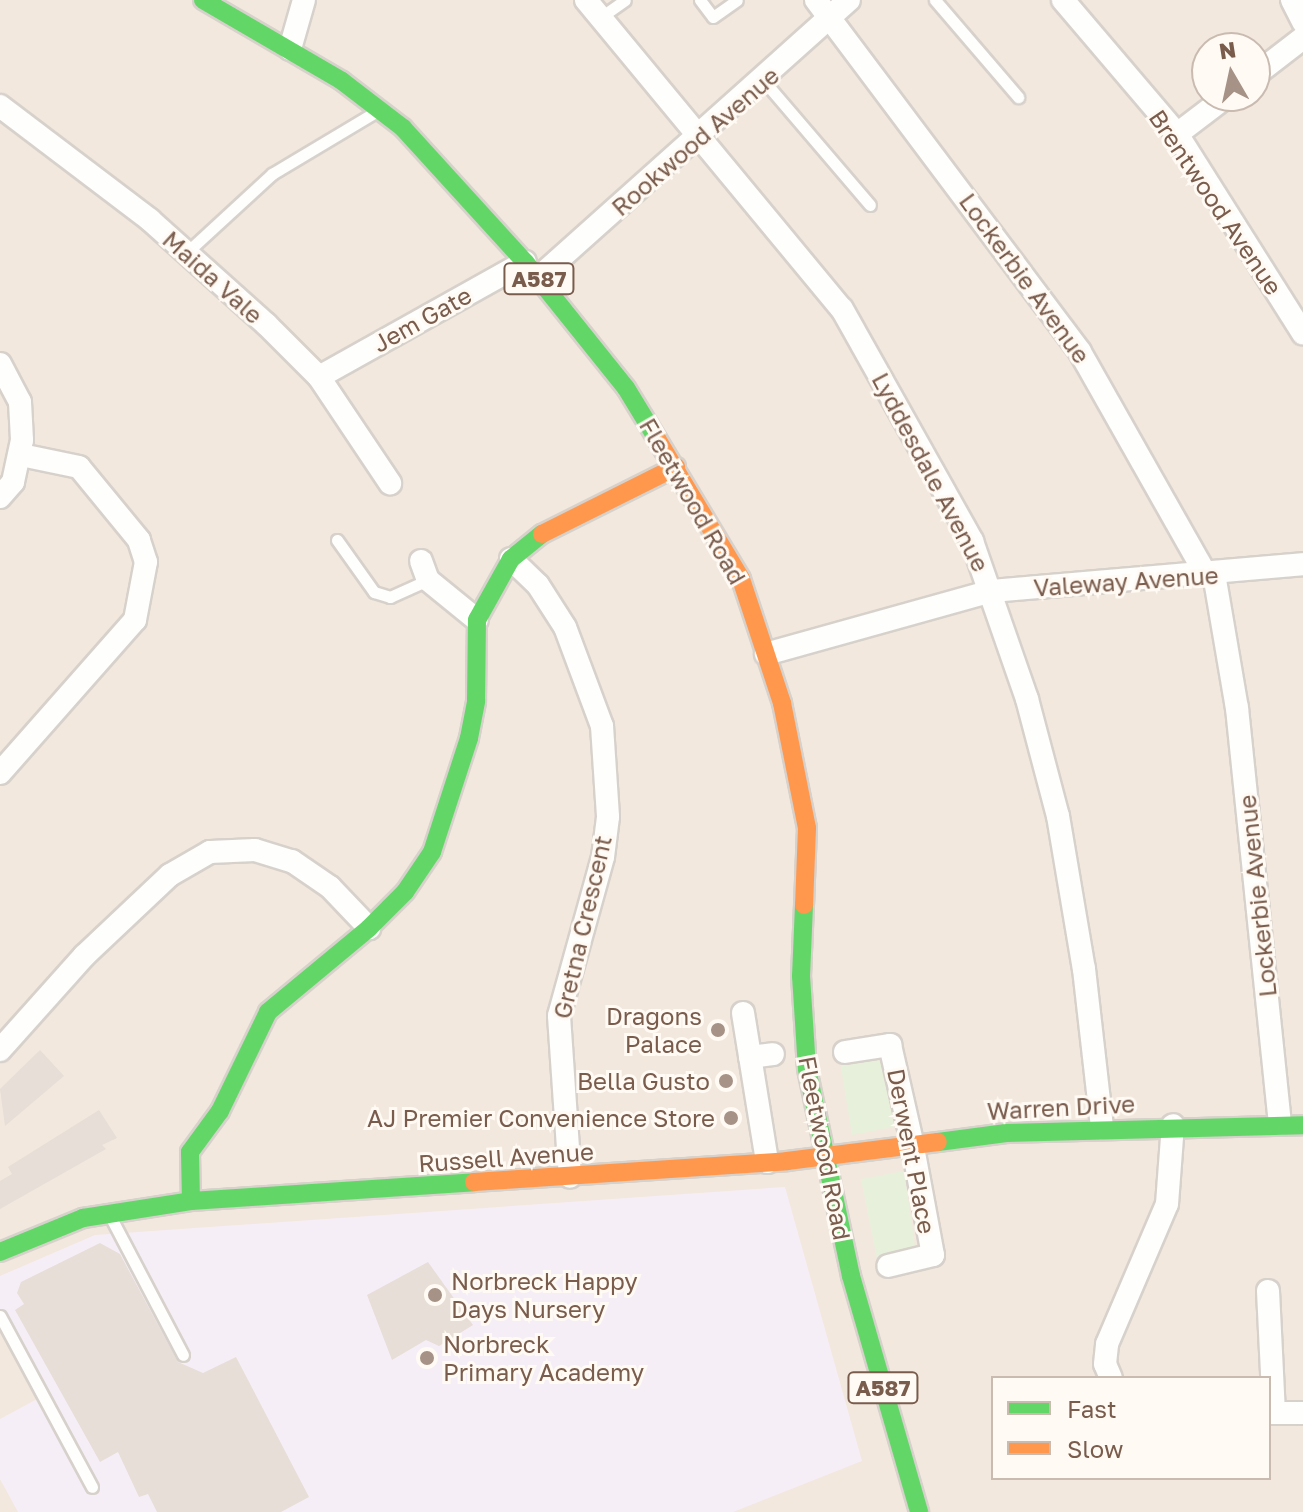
<!DOCTYPE html>
<style>
body{margin:0}
#map{position:relative;width:1303px;height:1512px;overflow:hidden;background:#f9f5f0;font-family:"Golos Text",sans-serif}
div>[style]{position:absolute}
.residential>*{inset:0;background:#f2e8de}
.education>*{inset:0;background:#f6eef6}
.green>*{inset:0;background:#e7f0db}
.building>*{inset:0;background:#e6ded7}
.roads{filter:drop-shadow(2px 0 #d7d1cb) drop-shadow(-2px 0 #d7d1cb) drop-shadow(0 2px #d7d1cb) drop-shadow(0 -2px #d7d1cb)}
.lane>*{height:11px;margin:-5.5px;padding:0 5.5px;transform-origin:5.5px;border-radius:5.5px;background:#fefefd}
.street>*{height:22px;margin:-11px;padding:0 11px;transform-origin:11px;border-radius:11px;background:#fefefd}
.fast>*{height:18px;margin:-9px;padding:0 9px;transform-origin:9px;border-radius:9px;background:#63d668}
.slow>*{height:18px;margin:-9px;padding:0 9px;transform-origin:9px;border-radius:9px;background:#ff974d}
.dots>*{width:22px;height:22px;translate:-50% -50%;box-sizing:border-box;border:4px solid #fffaf3;border-radius:50%}
span{translate:-50% -50%;white-space:nowrap;text-align:center;line-height:1.15;-webkit-text-stroke:6px #fffaf3;paint-order:stroke}
.shield-label span{padding:2px 6px;background:#fffaf3;border:2px solid;border-radius:6px;-webkit-text-stroke-width:0}
.shield-label{font-size:22px;color:#7a5c4d;font-weight:700}
.street-label{font-size:24px;color:#7a5c4d}
.poi-label{font-size:24px;color:#7a5c4d}
.right{translate:-100% -50%;text-align:right}
.left{translate:0 -50%;text-align:left}
.legend{position:absolute;left:991px;top:1376px;width:280px;height:104px;box-sizing:border-box;background:#fffaf3;border:2px solid #cabbb1;margin:0;padding:10px 14px;list-style:none;font-size:24px;color:#7a5c4d}
.legend li{display:flex;align-items:center;gap:16px;height:40px}
.legend b{width:40px;border:2px solid #cabbb1}
.north{position:absolute;left:1191px;top:32px;width:80px;height:80px;box-sizing:border-box;background:#fffaf3;border:2px solid #cabbb1;border-radius:50%;rotate:351deg;font-size:22px;font-weight:700;line-height:32px;text-align:center;color:#7a5c4d}
.north::after{content:'';display:block;margin:auto;width:28px;height:36px;background:#a69286;clip-path:polygon(50% 0,100% 100%,50% 72%,0 100%)}
</style>
<div id="map">
<div class="residential">
<i style="clip-path:polygon(evenodd,0 0,1303px 0,1303px 1512px,0 1512px,0 0,1207px 48px,1255px 48px,1255px 96px,1207px 96px,1207px 48px,0 0,993px 1378px,1269px 1378px,1269px 1478px,993px 1478px,993px 1378px)"></i>
</div>
<div class="education">
<i style="clip-path:polygon(785px 1187px,862px 1461px,733px 1512px,18px 1512px,0 1479px,0 1419px,41px 1397px,0 1320px,0 1276px,95px 1235px)"></i>
</div>
<div class="green">
<i style="clip-path:polygon(875px 1056px,882px 1065px,894px 1127px,852px 1135px,840px 1062px)"></i>
<i style="clip-path:polygon(904px 1171px,915px 1246px,877px 1259px,861px 1179px)"></i>
</div>
<div class="building">
<i style="clip-path:polygon(40px 1050px,64px 1076px,5px 1126px,0 1089px)"></i>
<i style="clip-path:polygon(99px 1110px,117px 1138px,102px 1145px,106px 1149px,0 1209px,0 1181px,12px 1174px,8px 1167px)"></i>
<i style="clip-path:polygon(100px 1243px,120px 1254px,178px 1362px,203px 1373px,236px 1357px,309px 1497px,281px 1512px,157px 1512px,148px 1494px,139px 1497px,118px 1452px,100px 1462px,15px 1310px,24px 1304px,17px 1293px,21px 1282px)"></i>
<i style="clip-path:polygon(428px 1262px,473px 1325px,439px 1346px,426px 1340px,392px 1360px,367px 1295px)"></i>
</div>
<div class="roads">
<div class="lane">
<i style="left:700px;top:0;width:21px;rotate:53deg"></i>
<i style="left:713px;top:17px;width:29px;rotate:-35deg"></i>
<i style="left:935px;top:0;width:128px;rotate:49.4deg"></i>
<i style="left:601px;top:17px;width:29px;rotate:-35deg"></i>
<i style="left:764px;top:81px;width:163px;rotate:49.5deg"></i>
<i style="left:186px;top:253px;width:117px;rotate:-42.6deg"></i>
<i style="left:272px;top:174px;width:119px;rotate:-30.9deg"></i>
<i style="left:337px;top:540px;width:64px;rotate:54.6deg"></i>
<i style="left:374px;top:592px;width:17px;rotate:17deg"></i>
<i style="left:390px;top:597px;width:42px;rotate:-24.1deg"></i>
<i style="left:109px;top:1214px;width:159px;rotate:62.3deg"></i>
<i style="left:0;top:1316px;width:194px;rotate:61.7deg"></i>
</div>
<div class="street">
<i style="left:586px;top:0;width:401px;rotate:50.4deg"></i>
<i style="left:842px;top:309px;width:266px;rotate:60.7deg"></i>
<i style="left:972px;top:541px;width:167px;rotate:70.8deg"></i>
<i style="left:1027px;top:699px;width:121px;rotate:75.2deg"></i>
<i style="left:1058px;top:816px;width:155px;rotate:80.4deg"></i>
<i style="left:1084px;top:969px;width:160px;rotate:83.5deg"></i>
<i style="left:816px;top:0;width:440px;rotate:53.1deg"></i>
<i style="left:1080px;top:352px;width:256px;rotate:60.5deg"></i>
<i style="left:1063px;top:0;width:176px;rotate:49.6deg"></i>
<i style="left:1177px;top:134px;width:236px;rotate:57.7deg"></i>
<i style="left:1292px;top:0;width:25px;rotate:63deg"></i>
<i style="left:290px;top:49px;width:51px;rotate:-74.1deg"></i>
<i style="left:1255px;top:75px;width:61px;rotate:-37.6deg"></i>
<i style="left:0;top:106px;width:188px;rotate:37.2deg"></i>
<i style="left:150px;top:220px;width:156px;rotate:41.9deg"></i>
<i style="left:266px;top:324px;width:75px;rotate:45deg"></i>
<i style="left:319px;top:377px;width:128px;rotate:56.2deg"></i>
<i style="left:1177px;top:134px;width:63px;rotate:-37.2deg"></i>
<i style="left:538px;top:278px;width:417px;rotate:-41.8deg"></i>
<i style="left:0;top:364px;width:43px;rotate:62.2deg"></i>
<i style="left:20px;top:402px;width:38px;rotate:87deg"></i>
<i style="left:22px;top:440px;width:43px;rotate:102.1deg"></i>
<i style="left:13px;top:482px;width:20px;rotate:131deg"></i>
<i style="left:319px;top:377px;width:236px;rotate:-29.2deg"></i>
<i style="left:511px;top:559px;width:37px;rotate:44deg"></i>
<i style="left:538px;top:585px;width:50px;rotate:57.3deg"></i>
<i style="left:565px;top:627px;width:106px;rotate:69.5deg"></i>
<i style="left:602px;top:726px;width:91px;rotate:86.2deg"></i>
<i style="left:608px;top:817px;width:40px;rotate:97.1deg"></i>
<i style="left:603px;top:857px;width:165px;rotate:105.5deg"></i>
<i style="left:559px;top:1016px;width:161px;rotate:86.1deg"></i>
<i style="left:421px;top:561px;width:20px;rotate:70deg"></i>
<i style="left:428px;top:580px;width:63px;rotate:39.2deg"></i>
<i style="left:1214px;top:574px;width:136px;rotate:80.3deg"></i>
<i style="left:1237px;top:708px;width:418px;rotate:84.1deg"></i>
<i style="left:766px;top:654px;width:234px;rotate:-15.6deg"></i>
<i style="left:991px;top:591px;width:313px;rotate:-4.9deg"></i>
<i style="left:0;top:773px;width:204px;rotate:-48.6deg"></i>
<i style="left:135px;top:620px;width:59px;rotate:-79.3deg"></i>
<i style="left:146px;top:562px;width:23px;rotate:-108deg"></i>
<i style="left:139px;top:540px;width:94px;rotate:-129.4deg"></i>
<i style="left:79px;top:467px;width:59px;rotate:-168.3deg"></i>
<i style="left:743px;top:1013px;width:151px;rotate:80.8deg"></i>
<i style="left:0;top:1050px;width:126px;rotate:-48.2deg"></i>
<i style="left:84px;top:956px;width:118px;rotate:-43.3deg"></i>
<i style="left:170px;top:875px;width:46px;rotate:-29.9deg"></i>
<i style="left:210px;top:852px;width:45px;rotate:-2.5deg"></i>
<i style="left:255px;top:850px;width:39px;rotate:17deg"></i>
<i style="left:292px;top:861px;width:46px;rotate:34.4deg"></i>
<i style="left:330px;top:887px;width:57px;rotate:46.4deg"></i>
<i style="left:845px;top:1052px;width:46px;rotate:-8.8deg"></i>
<i style="left:890px;top:1045px;width:99px;rotate:77.2deg"></i>
<i style="left:912px;top:1142px;width:115px;rotate:79.5deg"></i>
<i style="left:933px;top:1255px;width:46px;rotate:166.3deg"></i>
<i style="left:750px;top:1057px;width:23px;rotate:-7deg"></i>
<i style="left:1268px;top:1291px;width:122px;rotate:87.2deg"></i>
<i style="left:1111px;top:1378px;width:15px;rotate:-113deg"></i>
<i style="left:1105px;top:1364px;width:20px;rotate:-84deg"></i>
<i style="left:1107px;top:1344px;width:152px;rotate:-66.8deg"></i>
<i style="left:1167px;top:1204px;width:79px;rotate:-85.7deg"></i>
<i style="left:1269px;top:1413px;width:34px"></i>
</div>
<div class="fast">
<i style="left:203px;top:0;width:161px;rotate:30.2deg"></i>
<i style="left:342px;top:81px;width:77px;rotate:37.6deg"></i>
<i style="left:403px;top:128px;width:181px;rotate:47.7deg"></i>
<i style="left:525px;top:262px;width:161px;rotate:51.3deg"></i>
<i style="left:626px;top:388px;width:60px;rotate:58.7deg"></i>
<i style="left:804px;top:905px;width:71px;rotate:92.4deg"></i>
<i style="left:801px;top:976px;width:93px;rotate:86.3deg"></i>
<i style="left:807px;top:1069px;width:212px;rotate:78deg"></i>
<i style="left:851px;top:1276px;width:246px;rotate:73.9deg"></i>
<i style="left:938px;top:1142px;width:69px;rotate:-7.5deg"></i>
<i style="left:1006px;top:1133px;width:297px;rotate:-1.5deg"></i>
<i style="left:191px;top:1201px;width:49px;rotate:-91.2deg"></i>
<i style="left:190px;top:1152px;width:51px;rotate:-53.8deg"></i>
<i style="left:220px;top:1111px;width:110px;rotate:-64.1deg"></i>
<i style="left:268px;top:1012px;width:131px;rotate:-39.7deg"></i>
<i style="left:369px;top:928px;width:51px;rotate:-45deg"></i>
<i style="left:405px;top:892px;width:48px;rotate:-56deg"></i>
<i style="left:432px;top:852px;width:120px;rotate:-72deg"></i>
<i style="left:469px;top:738px;width:38px;rotate:-79deg"></i>
<i style="left:476px;top:701px;width:81px;rotate:-89.3deg"></i>
<i style="left:477px;top:620px;width:70px;rotate:-60.9deg"></i>
<i style="left:511px;top:559px;width:40px;rotate:-39deg"></i>
<i style="left:0;top:1252px;width:90px;rotate:-22.3deg"></i>
<i style="left:83px;top:1218px;width:109px;rotate:-8.9deg"></i>
<i style="left:191px;top:1201px;width:284px;rotate:-3.8deg"></i>
</div>
<div class="slow">
<i style="left:657px;top:439px;width:163px;rotate:59deg"></i>
<i style="left:741px;top:579px;width:131px;rotate:71.7deg"></i>
<i style="left:782px;top:703px;width:127px;rotate:78.7deg"></i>
<i style="left:807px;top:828px;width:77px;rotate:92.2deg"></i>
<i style="left:542px;top:534px;width:150px;rotate:-26.6deg"></i>
<i style="left:474px;top:1182px;width:314px;rotate:-3.8deg"></i>
<i style="left:787px;top:1161px;width:152px;rotate:-7.2deg"></i>
</div>
</div>
<div class="dots">
<i style="left:718px;top:1030px;background:#a69286"></i>
<i style="left:726px;top:1081px;background:#a69286"></i>
<i style="left:731px;top:1118px;background:#a69286"></i>
<i style="left:435px;top:1295px;background:#a69286"></i>
<i style="left:427px;top:1358px;background:#a69286"></i>
</div>
<div class="shield-label">
<span style="left:539px;top:279px">A587</span>
<span style="left:883px;top:1388px">A587</span>
</div>
<div class="street-label">
<span style="left:695px;top:141px;rotate:-41deg">Rookwood Avenue</span>
<span style="left:1216px;top:202px;rotate:56deg">Brentwood Avenue</span>
<span style="left:213px;top:277px;rotate:42deg">Maida Vale</span>
<span style="left:1025px;top:278px;rotate:54deg">Lockerbie Avenue</span>
<span style="left:422px;top:319px;rotate:-29deg">Jem Gate</span>
<span style="left:931px;top:472px;rotate:62deg">Lyddesdale Avenue</span>
<span style="left:693px;top:501px;rotate:60deg">Fleetwood Road</span>
<span style="left:1126px;top:581px;rotate:-4deg">Valeway Avenue</span>
<span style="left:1257px;top:896px;rotate:-96deg">Lockerbie Avenue</span>
<span style="left:582px;top:927px;rotate:-77deg">Gretna Crescent</span>
<span style="left:1061px;top:1107px;rotate:-3deg">Warren Drive</span>
<span style="left:825px;top:1148px;rotate:79deg">Fleetwood Road</span>
<span style="left:912px;top:1151px;rotate:79deg">Derwent Place</span>
<span style="left:506px;top:1157px;rotate:-4deg">Russell Avenue</span>
</div>
<div class="poi-label">
<span class="right" style="left:702px;top:1030px">Dragons<br>Palace</span>
<span class="right" style="left:710px;top:1081px">Bella Gusto</span>
<span class="right" style="left:715px;top:1118px">AJ Premier Convenience Store</span>
<span class="left" style="left:451px;top:1295px">Norbreck Happy<br>Days Nursery</span>
<span class="left" style="left:443px;top:1358px">Norbreck<br>Primary Academy</span>
</div>
<ul class="legend">
<li><b style="height:10px;background:#63d668"></b>Fast</li>
<li><b style="height:10px;background:#ff974d"></b>Slow</li>
</ul>
<div class="north">N</div>
</div>
